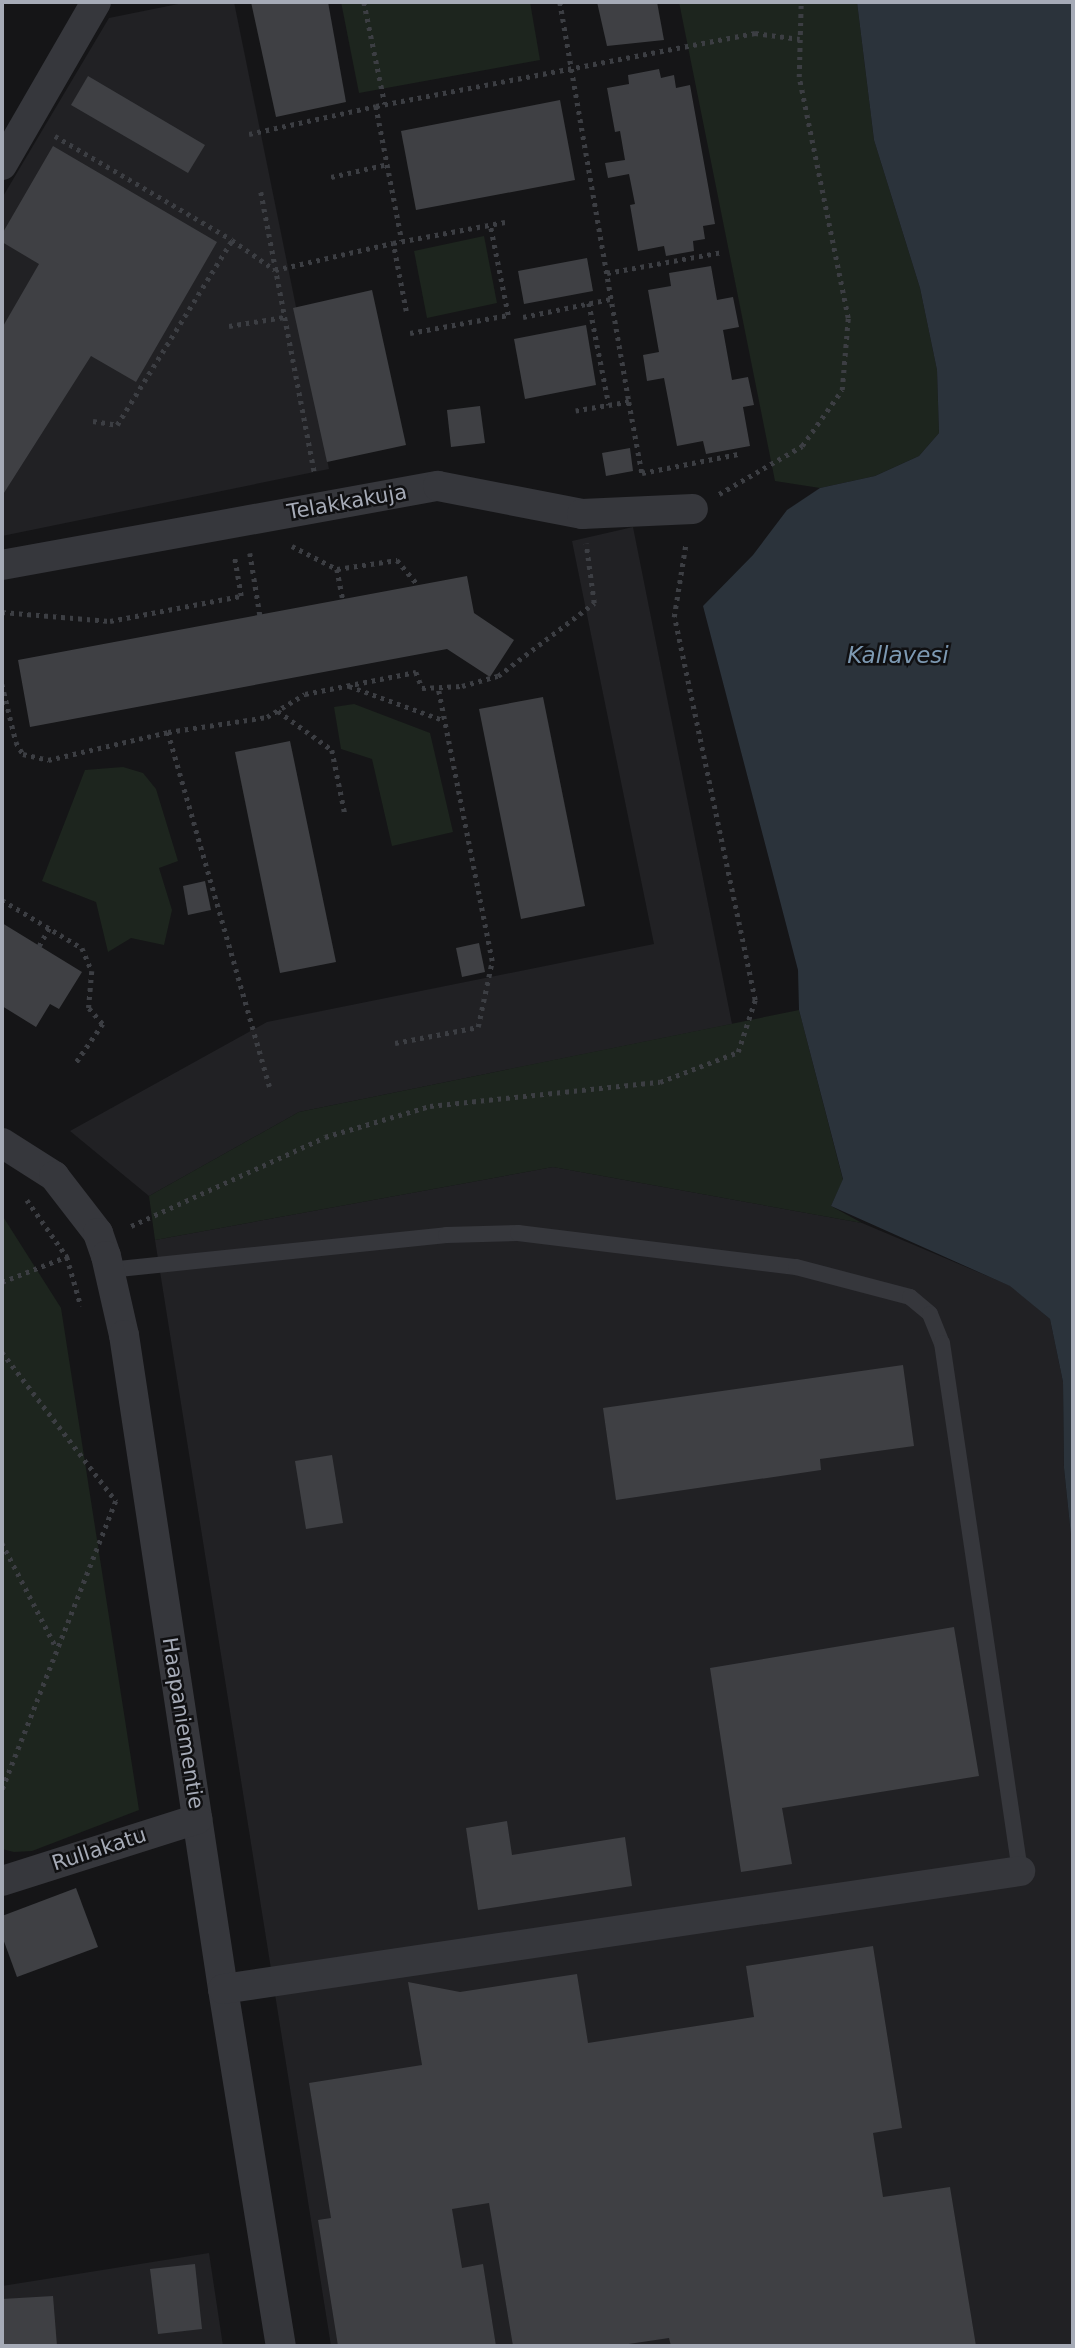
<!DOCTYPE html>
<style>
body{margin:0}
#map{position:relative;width:1075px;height:2348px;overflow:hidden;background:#151517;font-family:"DejaVu Sans",sans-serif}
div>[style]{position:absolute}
.built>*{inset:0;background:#212124}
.green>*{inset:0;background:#1d251e}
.water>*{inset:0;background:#2b333b}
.building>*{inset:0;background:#3f4044}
.path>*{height:4.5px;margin-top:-2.25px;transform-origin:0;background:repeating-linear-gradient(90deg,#3c3e43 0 3.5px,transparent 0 8.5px)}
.service>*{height:16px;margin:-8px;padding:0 8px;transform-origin:8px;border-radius:8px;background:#36373c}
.minor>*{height:30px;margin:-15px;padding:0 15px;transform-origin:15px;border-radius:15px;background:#36373c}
span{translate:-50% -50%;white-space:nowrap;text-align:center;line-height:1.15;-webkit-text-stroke:5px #101012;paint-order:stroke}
.street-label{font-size:21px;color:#a6abb7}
.water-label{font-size:23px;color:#7d99b2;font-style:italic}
.frame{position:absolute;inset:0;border:4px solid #a6abb7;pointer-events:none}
</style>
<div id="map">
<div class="built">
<i style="clip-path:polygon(188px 2px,234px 2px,329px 469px,2px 536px,2px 198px,109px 18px)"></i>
<i style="clip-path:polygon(633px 527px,732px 1024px,299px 1112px,149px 1196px,70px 1131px,267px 1022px,654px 944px,572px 541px)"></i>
<i style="clip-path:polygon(553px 1167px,862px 1223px,1011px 1286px,1050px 1319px,1063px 1382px,1064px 1468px,1073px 1555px,1073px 2346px,331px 2346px,155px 1240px)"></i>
<i style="clip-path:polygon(209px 2253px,223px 2346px,2px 2346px,2px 2286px)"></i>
</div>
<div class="green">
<i style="clip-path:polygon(341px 2px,530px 2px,540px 60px,359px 93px)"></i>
<i style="clip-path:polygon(679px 2px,857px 2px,874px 140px,920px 288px,937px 370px,939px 433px,919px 456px,875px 476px,820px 488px,775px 481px)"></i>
<i style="clip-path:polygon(484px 236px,497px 303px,427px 318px,414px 251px)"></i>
<i style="clip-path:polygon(354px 704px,430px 733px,453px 832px,392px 846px,372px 759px,341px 749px,334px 707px)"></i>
<i style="clip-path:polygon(123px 767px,143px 773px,156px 789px,178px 861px,159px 868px,172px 910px,164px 945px,131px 938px,108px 952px,96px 902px,42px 881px,85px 770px)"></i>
<i style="clip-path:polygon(799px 1010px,843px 1180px,831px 1206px,862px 1223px,553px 1167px,155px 1240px,149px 1196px,299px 1112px)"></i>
<i style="clip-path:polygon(2px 1215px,61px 1308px,139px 1810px,32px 1851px,14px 1852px,2px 1849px)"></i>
</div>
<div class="water">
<i style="clip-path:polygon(857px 2px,1073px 2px,1073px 1555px,1064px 1468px,1063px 1382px,1050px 1319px,1010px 1286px,831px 1206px,843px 1179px,799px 1010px,798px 970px,703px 606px,753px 555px,787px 510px,820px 488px,875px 476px,919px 456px,939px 433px,937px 370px,920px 288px,874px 140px)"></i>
</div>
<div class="building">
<i style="clip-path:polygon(251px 2px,328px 2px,346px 102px,276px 117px)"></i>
<i style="clip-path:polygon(597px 2px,657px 2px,664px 40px,607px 46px)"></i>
<i style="clip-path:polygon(659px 69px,661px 78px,674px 75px,676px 88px,690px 85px,715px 224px,703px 226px,705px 239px,693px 241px,694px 251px,666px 256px,664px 246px,638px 251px,630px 205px,635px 204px,629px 174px,608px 178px,605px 163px,625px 160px,620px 131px,615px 132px,607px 88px,629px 84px,628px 75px)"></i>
<i style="clip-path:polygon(88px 76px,205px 145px,188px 173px,71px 105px)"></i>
<i style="clip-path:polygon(560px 100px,575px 180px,416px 210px,401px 131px)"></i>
<i style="clip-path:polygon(53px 146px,217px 242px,136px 382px,91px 356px,2px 496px,2px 328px,39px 264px,2px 242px,2px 234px)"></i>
<i style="clip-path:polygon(587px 258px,593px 291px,524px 304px,518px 271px)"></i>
<i style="clip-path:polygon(711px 266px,717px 300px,733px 297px,739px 327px,723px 330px,732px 380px,748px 377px,754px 405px,743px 407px,750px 446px,706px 454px,703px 441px,677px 446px,664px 378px,647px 381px,643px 355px,659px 352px,648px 290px,671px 286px,669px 273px)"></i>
<i style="clip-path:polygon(372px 290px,406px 445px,327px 462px,293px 308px)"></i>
<i style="clip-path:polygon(586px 325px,596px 385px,525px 399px,514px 339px)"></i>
<i style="clip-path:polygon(480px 406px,485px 443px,451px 447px,447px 410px)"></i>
<i style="clip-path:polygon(630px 448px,633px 471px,606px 476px,602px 453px)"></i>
<i style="clip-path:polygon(467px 576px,474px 613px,514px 640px,490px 677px,447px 649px,30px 727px,18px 660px)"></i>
<i style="clip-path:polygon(543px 697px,585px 906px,521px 919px,479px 709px)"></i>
<i style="clip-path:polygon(290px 741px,336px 962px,280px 973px,235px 752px)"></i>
<i style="clip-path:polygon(205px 881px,211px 910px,188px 915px,183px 886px)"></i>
<i style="clip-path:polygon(2px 923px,82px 972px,59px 1009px,50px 1004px,36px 1027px,2px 1006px)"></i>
<i style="clip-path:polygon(479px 943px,485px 972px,462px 977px,456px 948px)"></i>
<i style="clip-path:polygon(903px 1365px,914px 1446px,820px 1459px,821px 1470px,616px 1500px,603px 1408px)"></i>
<i style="clip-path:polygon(332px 1455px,343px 1523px,306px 1529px,295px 1461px)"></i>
<i style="clip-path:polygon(954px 1627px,979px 1776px,782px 1808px,792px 1864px,741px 1872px,710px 1668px)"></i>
<i style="clip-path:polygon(507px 1821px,512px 1855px,625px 1837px,632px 1886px,478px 1910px,466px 1828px)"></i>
<i style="clip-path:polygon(76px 1888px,98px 1947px,17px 1977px,2px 1936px,2px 1916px)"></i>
<i style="clip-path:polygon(873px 1946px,902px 2128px,873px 2133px,883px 2197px,950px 2187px,976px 2346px,671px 2346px,669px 2338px,615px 2346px,513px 2346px,489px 2203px,452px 2209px,462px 2268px,483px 2264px,496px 2346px,338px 2346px,318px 2220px,331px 2218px,309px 2083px,422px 2065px,408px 1982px,460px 1992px,577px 1974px,588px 2043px,754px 2017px,746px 1966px)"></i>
<i style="clip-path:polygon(195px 2264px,202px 2329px,158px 2334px,150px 2269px)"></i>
<i style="clip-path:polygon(53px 2296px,57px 2346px,2px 2346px,2px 2299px)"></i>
</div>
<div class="path">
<i style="left:364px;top:2px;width:104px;rotate:78.4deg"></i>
<i style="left:560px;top:2px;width:406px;rotate:80.2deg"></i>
<i style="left:629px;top:402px;width:54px;rotate:170.4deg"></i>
<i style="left:376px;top:106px;width:137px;rotate:79.1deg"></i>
<i style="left:249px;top:134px;width:130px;rotate:-12.4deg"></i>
<i style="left:376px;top:106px;width:386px;rotate:-10.9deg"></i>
<i style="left:755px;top:33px;width:45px;rotate:7.6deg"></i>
<i style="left:55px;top:136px;width:205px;rotate:30.4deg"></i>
<i style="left:331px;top:177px;width:58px;rotate:-12.8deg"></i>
<i style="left:261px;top:192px;width:288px;rotate:79.2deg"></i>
<i style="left:607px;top:273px;width:118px;rotate:-10.3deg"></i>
<i style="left:589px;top:303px;width:104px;rotate:78.9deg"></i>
<i style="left:406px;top:311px;width:69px;rotate:-100.8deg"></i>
<i style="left:393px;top:243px;width:114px;rotate:-10.6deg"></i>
<i style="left:523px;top:317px;width:90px;rotate:-11.6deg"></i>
<i style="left:229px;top:326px;width:56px;rotate:-9.3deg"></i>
<i style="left:410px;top:333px;width:100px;rotate:-10.4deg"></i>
<i style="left:508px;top:315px;width:92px;rotate:-101.3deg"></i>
<i style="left:629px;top:402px;width:72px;rotate:79.6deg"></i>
<i style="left:642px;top:473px;width:98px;rotate:-11.2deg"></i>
<i style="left:93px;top:421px;width:24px;rotate:9deg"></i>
<i style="left:117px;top:425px;width:218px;rotate:-58.1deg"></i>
<i style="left:232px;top:240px;width:52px;rotate:34.9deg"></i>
<i style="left:275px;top:270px;width:121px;rotate:-12.9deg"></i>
<i style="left:719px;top:494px;width:96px;rotate:-30deg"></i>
<i style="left:802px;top:446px;width:69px;rotate:-54.5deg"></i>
<i style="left:842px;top:390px;width:72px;rotate:-85.2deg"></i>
<i style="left:848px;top:318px;width:246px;rotate:-101.5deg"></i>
<i style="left:799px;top:77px;width:75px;rotate:-88.5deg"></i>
<i style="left:292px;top:546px;width:51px;rotate:27.1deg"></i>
<i style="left:337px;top:569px;width:61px;rotate:-8.5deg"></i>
<i style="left:397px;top:560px;width:33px;rotate:50deg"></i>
<i style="left:250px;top:553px;width:63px;rotate:80.8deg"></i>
<i style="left:337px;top:569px;width:32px;rotate:79deg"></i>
<i style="left:2px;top:612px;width:108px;rotate:4.8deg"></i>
<i style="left:110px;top:621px;width:133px;rotate:-10.8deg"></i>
<i style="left:241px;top:596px;width:42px;rotate:-99.7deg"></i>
<i style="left:2px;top:684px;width:60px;rotate:76.4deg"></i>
<i style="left:16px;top:742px;width:14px;rotate:60deg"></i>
<i style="left:23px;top:754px;width:26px;rotate:13deg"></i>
<i style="left:48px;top:760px;width:123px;rotate:-13.1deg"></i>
<i style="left:168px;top:732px;width:100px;rotate:-8.6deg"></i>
<i style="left:267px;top:717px;width:44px;rotate:-31.2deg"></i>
<i style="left:305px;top:694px;width:113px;rotate:-11.2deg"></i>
<i style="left:416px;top:672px;width:17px;rotate:69deg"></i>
<i style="left:422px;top:688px;width:40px;rotate:-2.9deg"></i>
<i style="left:462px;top:686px;width:37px;rotate:-16deg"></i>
<i style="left:498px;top:676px;width:121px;rotate:-37.2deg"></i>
<i style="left:594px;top:603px;width:60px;rotate:-97.7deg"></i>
<i style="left:349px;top:686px;width:100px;rotate:19.9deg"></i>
<i style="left:278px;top:711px;width:67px;rotate:35.8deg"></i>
<i style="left:332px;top:750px;width:65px;rotate:78.5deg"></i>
<i style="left:168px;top:732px;width:369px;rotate:74deg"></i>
<i style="left:2px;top:900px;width:93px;rotate:31deg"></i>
<i style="left:82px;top:948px;width:25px;rotate:67deg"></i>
<i style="left:92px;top:971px;width:37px;rotate:95deg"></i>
<i style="left:89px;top:1008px;width:21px;rotate:49deg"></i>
<i style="left:103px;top:1024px;width:47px;rotate:124.7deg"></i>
<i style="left:39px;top:946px;width:21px;rotate:-61deg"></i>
<i style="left:395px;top:1043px;width:85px;rotate:-10.9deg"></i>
<i style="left:478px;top:1027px;width:67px;rotate:-78deg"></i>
<i style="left:492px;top:961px;width:277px;rotate:-101.2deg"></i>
<i style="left:27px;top:1200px;width:70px;rotate:54.9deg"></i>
<i style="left:67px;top:1257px;width:51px;rotate:74.1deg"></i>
<i style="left:131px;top:1226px;width:213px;rotate:-24.6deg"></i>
<i style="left:325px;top:1137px;width:109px;rotate:-16.4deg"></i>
<i style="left:430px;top:1106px;width:231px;rotate:-6deg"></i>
<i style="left:660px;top:1082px;width:84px;rotate:-21deg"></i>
<i style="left:738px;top:1052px;width:55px;rotate:-71.9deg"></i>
<i style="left:755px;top:1000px;width:391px;rotate:-101.9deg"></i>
<i style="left:674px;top:617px;width:76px;rotate:-80.9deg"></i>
<i style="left:2px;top:1282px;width:76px;rotate:-21.5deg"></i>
<i style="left:2px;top:1352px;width:188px;rotate:52.6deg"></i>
<i style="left:116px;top:1501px;width:311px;rotate:111.5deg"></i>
<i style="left:2px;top:1543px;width:119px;rotate:62.6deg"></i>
</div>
<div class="service">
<i style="left:109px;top:1270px;width:339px;rotate:-5.9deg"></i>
<i style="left:446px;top:1235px;width:72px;rotate:-1.6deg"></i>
<i style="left:518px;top:1233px;width:280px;rotate:7deg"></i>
<i style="left:796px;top:1267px;width:118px;rotate:14.7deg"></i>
<i style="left:910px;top:1297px;width:26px;rotate:40deg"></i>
<i style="left:930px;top:1314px;width:31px;rotate:68deg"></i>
<i style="left:942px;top:1343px;width:534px;rotate:81.6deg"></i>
</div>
<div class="minor">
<i style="left:2px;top:165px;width:188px;rotate:-60deg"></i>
<i style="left:2px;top:565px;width:443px;rotate:-10.3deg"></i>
<i style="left:438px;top:486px;width:147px;rotate:11deg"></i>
<i style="left:582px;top:514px;width:111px;rotate:-2.6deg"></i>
<i style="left:2px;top:1143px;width:62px;rotate:32.4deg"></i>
<i style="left:54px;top:1176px;width:72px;rotate:52.3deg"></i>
<i style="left:98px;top:1233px;width:24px;rotate:71deg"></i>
<i style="left:106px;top:1256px;width:81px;rotate:77.2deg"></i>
<i style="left:124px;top:1335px;width:661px;rotate:81.39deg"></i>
<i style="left:223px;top:1989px;width:362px;rotate:80.8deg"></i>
<i style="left:2px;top:1881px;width:205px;rotate:-17.6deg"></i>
<i style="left:223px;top:1989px;width:806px;rotate:-8.42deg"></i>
</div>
<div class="street-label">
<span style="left:347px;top:502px;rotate:-10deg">Telakkakuja</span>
<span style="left:183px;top:1723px;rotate:81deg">Haapaniementie</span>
<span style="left:99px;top:1849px;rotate:-18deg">Rullakatu</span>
</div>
<div class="water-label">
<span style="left:898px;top:655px">Kallavesi</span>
</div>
<div class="frame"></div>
</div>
